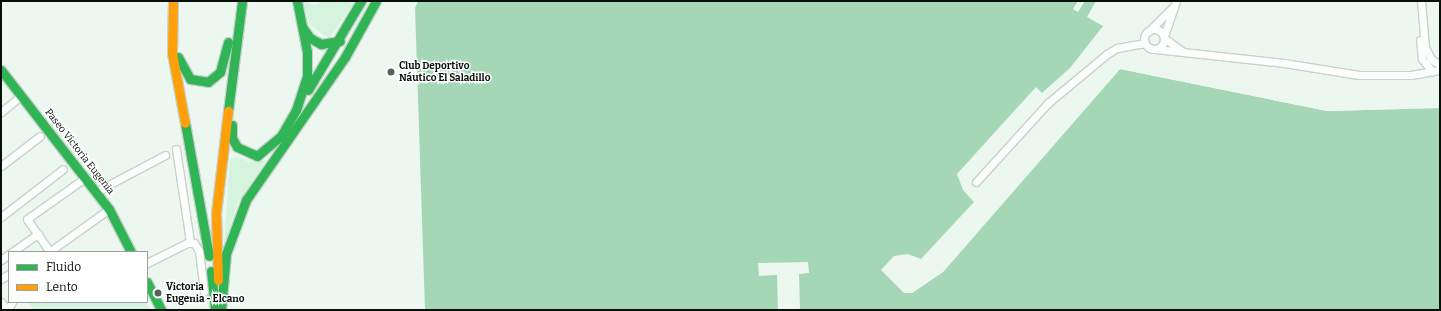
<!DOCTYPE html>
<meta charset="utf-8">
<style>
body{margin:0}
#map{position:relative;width:1441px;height:311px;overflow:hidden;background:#ecf8ef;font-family:Bitter,serif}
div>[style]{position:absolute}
.green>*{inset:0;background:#d4f4de}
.water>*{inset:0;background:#a5d7b6}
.pier>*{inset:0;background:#ecf8ef}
.roads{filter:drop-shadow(1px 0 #c7d2ca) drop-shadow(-1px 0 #c7d2ca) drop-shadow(0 1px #c7d2ca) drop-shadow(0 -1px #c7d2ca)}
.street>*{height:7px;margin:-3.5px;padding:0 3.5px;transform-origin:3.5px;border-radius:3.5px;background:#fcfefd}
.street>.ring{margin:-3.5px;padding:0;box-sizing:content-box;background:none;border:7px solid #fcfefd;border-radius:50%}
.fast>*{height:9px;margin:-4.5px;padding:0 4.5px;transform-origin:4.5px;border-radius:4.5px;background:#30b455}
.slow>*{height:9px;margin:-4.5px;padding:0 4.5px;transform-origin:4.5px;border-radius:4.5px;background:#ff9f0a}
.dots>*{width:11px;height:11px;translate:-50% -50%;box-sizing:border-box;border:2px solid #fff;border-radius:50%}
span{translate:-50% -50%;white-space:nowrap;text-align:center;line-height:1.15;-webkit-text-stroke:3px #fff;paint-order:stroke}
.poi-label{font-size:10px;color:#060f09;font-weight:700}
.left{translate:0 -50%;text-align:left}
.street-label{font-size:10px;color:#060f09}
.frame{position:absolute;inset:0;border:2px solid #060f09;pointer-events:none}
.legend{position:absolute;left:8px;top:251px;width:140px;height:52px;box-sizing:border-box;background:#fff;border:1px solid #9b9f9d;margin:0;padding:5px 7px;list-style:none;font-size:12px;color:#060f09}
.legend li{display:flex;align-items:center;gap:8px;height:20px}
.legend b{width:20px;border:1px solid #9b9f9d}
</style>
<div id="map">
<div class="green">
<i style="clip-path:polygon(303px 1px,315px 5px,325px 1px,355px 1px,329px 38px,310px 25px)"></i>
<i style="clip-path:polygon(236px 156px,249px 162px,266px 160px,237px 205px,224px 246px,230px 160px)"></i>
<i style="clip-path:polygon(146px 302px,150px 310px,33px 310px,29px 303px)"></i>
</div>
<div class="water">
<i style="clip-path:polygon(418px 1px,1078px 1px,1073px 9px,1078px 12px,1085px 1px,1096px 1px,1087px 17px,1103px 26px,1070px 68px,1042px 93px,1036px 87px,957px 174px,963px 190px,974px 202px,921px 259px,908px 254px,894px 256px,881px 270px,904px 293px,912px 293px,943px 272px,1120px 69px,1327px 111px,1440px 108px,1440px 310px,800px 310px,799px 274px,809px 273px,808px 262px,758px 263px,759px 276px,777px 275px,778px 310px,425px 310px,415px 8px)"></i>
</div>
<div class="pier">
<i style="clip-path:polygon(1119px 67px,1327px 109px,1440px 108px,1327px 111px,1120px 69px,943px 272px,912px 293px,904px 293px,941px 271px)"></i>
</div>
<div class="roads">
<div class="street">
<i style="left:1421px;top:1px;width:46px;rotate:85deg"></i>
<i style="left:1425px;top:47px;width:13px;rotate:63deg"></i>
<i style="left:1431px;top:59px;width:11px;rotate:34deg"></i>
<i class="ring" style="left:1144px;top:29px;width:13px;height:13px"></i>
<i style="left:1149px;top:31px;width:35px;rotate:-45deg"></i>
<i style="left:1164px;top:36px;width:37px;rotate:-71deg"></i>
<i style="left:1164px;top:38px;width:22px;rotate:36deg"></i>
<i style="left:1420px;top:40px;width:19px;rotate:84deg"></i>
<i style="left:1422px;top:59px;width:16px;rotate:50deg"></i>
<i style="left:1155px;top:49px;width:130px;rotate:6.2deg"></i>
<i style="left:1284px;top:63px;width:76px;rotate:9.1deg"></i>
<i style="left:1359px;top:75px;width:52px"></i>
<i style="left:1411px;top:75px;width:29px;rotate:-10deg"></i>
<i style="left:1px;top:112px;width:26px;rotate:-39deg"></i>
<i style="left:176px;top:149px;width:94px;rotate:81.4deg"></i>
<i style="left:1px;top:166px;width:49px;rotate:-37.6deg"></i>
<i style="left:976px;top:182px;width:107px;rotate:-47.7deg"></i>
<i style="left:1048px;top:103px;width:77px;rotate:-39.7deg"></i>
<i style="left:1107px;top:54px;width:12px;rotate:-31deg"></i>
<i style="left:1117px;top:48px;width:27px;rotate:-10deg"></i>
<i style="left:97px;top:191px;width:77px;rotate:-27.9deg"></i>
<i style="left:1px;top:217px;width:78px;rotate:-37.7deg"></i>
<i style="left:12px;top:252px;width:32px;rotate:-35deg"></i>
<i style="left:49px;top:252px;width:74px;rotate:-35.6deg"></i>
<i style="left:50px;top:252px;width:40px;rotate:-124.9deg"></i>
<i style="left:27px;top:219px;width:72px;rotate:-35.4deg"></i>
<i style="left:1px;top:260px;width:10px;rotate:-37deg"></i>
<i style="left:147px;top:263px;width:45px;rotate:-26.6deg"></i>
<i style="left:187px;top:243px;width:7px"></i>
<i style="left:194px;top:243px;width:9px;rotate:58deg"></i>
<i style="left:199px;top:251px;width:41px;rotate:83deg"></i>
<i style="left:1px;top:279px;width:9px;rotate:-32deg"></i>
<i style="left:1px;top:302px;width:10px;rotate:53deg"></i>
<i style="left:8px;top:310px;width:9px;rotate:-63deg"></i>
</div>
<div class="fast">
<i style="left:303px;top:28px;width:12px;rotate:55deg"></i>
<i style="left:310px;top:38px;width:13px;rotate:29deg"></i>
<i style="left:321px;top:44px;width:19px;rotate:-9deg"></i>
<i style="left:178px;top:57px;width:25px;rotate:61deg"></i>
<i style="left:190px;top:79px;width:18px;rotate:9deg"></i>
<i style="left:208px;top:82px;width:16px;rotate:-40deg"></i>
<i style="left:220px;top:72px;width:31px;rotate:-75deg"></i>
<i style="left:1px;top:70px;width:176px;rotate:52.2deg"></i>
<i style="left:109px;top:209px;width:48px;rotate:62.9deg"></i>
<i style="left:308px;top:90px;width:104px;rotate:-59.2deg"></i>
<i style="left:228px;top:111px;width:111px;rotate:-82.7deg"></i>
<i style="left:185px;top:123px;width:135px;rotate:79.8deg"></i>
<i style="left:232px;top:125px;width:13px;rotate:90deg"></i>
<i style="left:232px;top:138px;width:10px;rotate:61deg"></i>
<i style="left:237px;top:147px;width:22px;rotate:24deg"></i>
<i style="left:257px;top:156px;width:31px;rotate:-40deg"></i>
<i style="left:281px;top:136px;width:30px;rotate:-60deg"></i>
<i style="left:296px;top:110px;width:36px;rotate:-72deg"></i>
<i style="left:307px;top:76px;width:24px;rotate:-90deg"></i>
<i style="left:307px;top:52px;width:52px;rotate:-101.1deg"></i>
<i style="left:211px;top:271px;width:39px;rotate:84deg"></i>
<i style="left:147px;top:282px;width:31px;rotate:63deg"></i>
<i style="left:221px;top:310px;width:56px;rotate:-84.9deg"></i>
<i style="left:226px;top:254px;width:58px;rotate:-69.7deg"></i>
<i style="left:246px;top:200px;width:174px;rotate:-55.3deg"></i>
<i style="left:345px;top:57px;width:64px;rotate:-61deg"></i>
</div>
<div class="slow">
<i style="left:173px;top:1px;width:52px;rotate:91.1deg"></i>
<i style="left:172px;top:53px;width:71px;rotate:79.5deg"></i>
<i style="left:218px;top:280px;width:67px;rotate:-91.7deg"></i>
<i style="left:216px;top:213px;width:103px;rotate:-83.3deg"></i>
</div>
</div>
<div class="dots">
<i style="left:391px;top:72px;background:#56615a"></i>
<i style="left:158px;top:293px;background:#56615a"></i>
</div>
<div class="poi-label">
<span class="left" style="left:399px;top:72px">Club Deportivo<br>Náutico El Saladillo</span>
<span class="left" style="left:166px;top:293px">Victoria<br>Eugenia - Elcano</span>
</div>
<div class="street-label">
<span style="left:79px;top:152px;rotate:52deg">Paseo Victoria Eugenia</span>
</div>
<div class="frame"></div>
<ul class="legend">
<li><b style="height:5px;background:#30b455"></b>Fluido</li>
<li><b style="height:5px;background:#ff9f0a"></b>Lento</li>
</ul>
</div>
